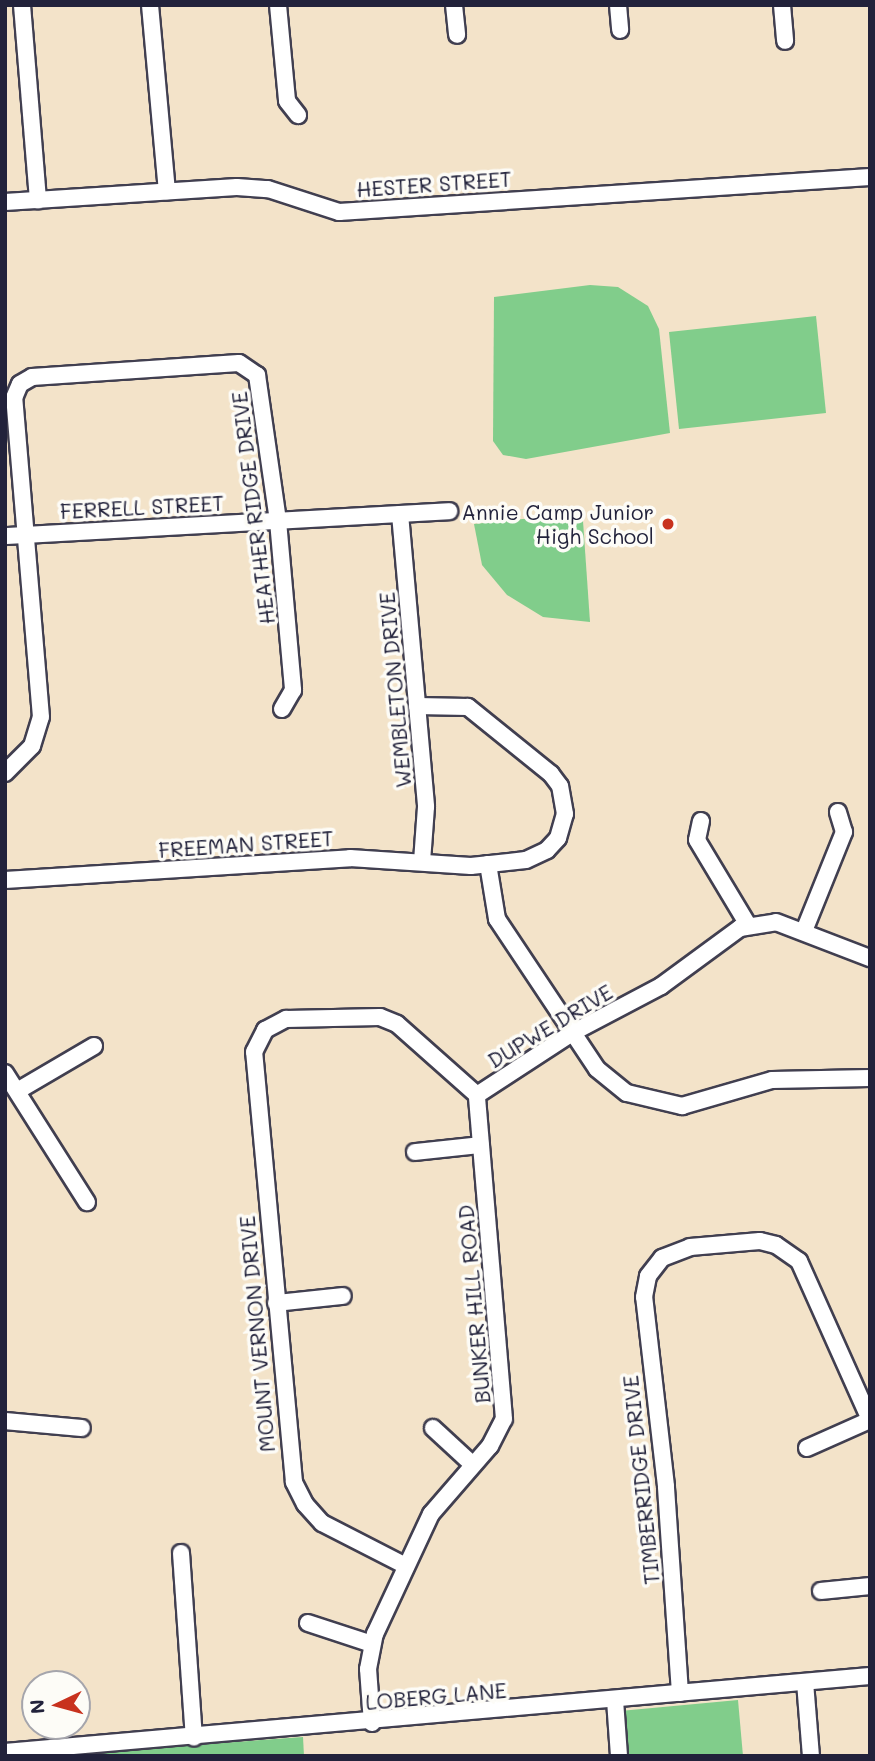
<!DOCTYPE html>
<style>
body{margin:0}
#map{position:relative;width:875px;height:1761px;overflow:hidden;background:#f3e3c9;font-family:Mali,sans-serif}
div>[style]{position:absolute}
.green>*{inset:0;background:#81cd8b}
.roads{filter:drop-shadow(2px 0 #413f50) drop-shadow(-2px 0 #413f50) drop-shadow(0 2px #413f50) drop-shadow(0 -2px #413f50)}
.minor>*{height:16px;margin:-8px;padding:0 8px;transform-origin:8px;border-radius:8px;background:#fff}
.dots>*{width:19px;height:19px;translate:-50% -50%;box-sizing:border-box;border:4px solid #fdfcf7;border-radius:50%}
span{translate:-50% -50%;white-space:nowrap;text-align:center;line-height:1.15;-webkit-text-stroke:7px #fdfcf7;paint-order:stroke}
.street-label{font-size:21px;color:#22223b}
.poi-label{font-size:21px;color:#22223b}
.right{translate:-100% -50%;text-align:right}
.frame{position:absolute;inset:0;border:7px solid #22223b;pointer-events:none}
.north{position:absolute;left:21px;top:1670px;width:70px;height:70px;box-sizing:border-box;background:#fdfcf7;border:2px solid #a5a5ac;border-radius:50%;rotate:265deg;font-size:19px;font-weight:700;line-height:28px;text-align:center;color:#22223b}
.north::after{content:'';display:block;margin:auto;width:24px;height:32px;background:#c8321e;clip-path:polygon(50% 0,100% 100%,50% 72%,0 100%)}
</style>
<div id="map">
<div class="green">
<i style="clip-path:polygon(590px 285px,618px 287px,648px 306px,659px 329px,670px 433px,526px 459px,503px 455px,493px 441px,494px 297px)"></i>
<i style="clip-path:polygon(816px 316px,826px 413px,679px 429px,669px 332px)"></i>
<i style="clip-path:polygon(573px 514px,583px 521px,590px 622px,543px 617px,507px 595px,482px 565px,474px 524px)"></i>
<i style="clip-path:polygon(738px 1700px,743px 1756px,624px 1756px,620px 1711px)"></i>
<i style="clip-path:polygon(303px 1737px,304px 1756px,46px 1756px)"></i>
</div>
<div class="roads">
<div class="minor">
<i style="left:22px;top:5px;width:196px;rotate:85.3deg"></i>
<i style="left:150px;top:5px;width:187px;rotate:84.8deg"></i>
<i style="left:278px;top:5px;width:96px;rotate:84.6deg"></i>
<i style="left:287px;top:101px;width:18px;rotate:52deg"></i>
<i style="left:454px;top:5px;width:30px;rotate:84deg"></i>
<i style="left:618px;top:5px;width:25px;rotate:85deg"></i>
<i style="left:782px;top:5px;width:36px;rotate:85deg"></i>
<i style="left:5px;top:202px;width:232px;rotate:-3.7deg"></i>
<i style="left:237px;top:187px;width:31px;rotate:4deg"></i>
<i style="left:268px;top:189px;width:75px;rotate:17.9deg"></i>
<i style="left:339px;top:212px;width:532px;rotate:-3.77deg"></i>
<i style="left:400px;top:514px;width:294px;rotate:84.9deg"></i>
<i style="left:426px;top:807px;width:55px;rotate:94.2deg"></i>
<i style="left:5px;top:536px;width:445px;rotate:-3.2deg"></i>
<i style="left:5px;top:773px;width:38px;rotate:-45deg"></i>
<i style="left:32px;top:746px;width:30px;rotate:-73deg"></i>
<i style="left:41px;top:717px;width:320px;rotate:-94.8deg"></i>
<i style="left:14px;top:398px;width:15px;rotate:-67deg"></i>
<i style="left:20px;top:384px;width:14px;rotate:-30deg"></i>
<i style="left:32px;top:377px;width:207px;rotate:-3.9deg"></i>
<i style="left:239px;top:363px;width:22px;rotate:34deg"></i>
<i style="left:257px;top:375px;width:148px;rotate:81.8deg"></i>
<i style="left:278px;top:521px;width:170px;rotate:84.9deg"></i>
<i style="left:293px;top:690px;width:22px;rotate:120deg"></i>
<i style="left:701px;top:821px;width:19px;rotate:102deg"></i>
<i style="left:697px;top:840px;width:99px;rotate:59deg"></i>
<i style="left:488px;top:864px;width:56px;rotate:80.7deg"></i>
<i style="left:497px;top:919px;width:180px;rotate:56.3deg"></i>
<i style="left:597px;top:1069px;width:38px;rotate:39deg"></i>
<i style="left:627px;top:1093px;width:57px;rotate:13.3deg"></i>
<i style="left:682px;top:1106px;width:94px;rotate:-16.1deg"></i>
<i style="left:772px;top:1080px;width:98px;rotate:-1.2deg"></i>
<i style="left:5px;top:880px;width:346px;rotate:-3.6deg"></i>
<i style="left:350px;top:858px;width:121px;rotate:3.8deg"></i>
<i style="left:471px;top:866px;width:55px;rotate:-6.2deg"></i>
<i style="left:526px;top:860px;width:23px;rotate:-25deg"></i>
<i style="left:547px;top:850px;width:16px;rotate:-47deg"></i>
<i style="left:558px;top:838px;width:25px;rotate:-74deg"></i>
<i style="left:565px;top:814px;width:28px;rotate:-100deg"></i>
<i style="left:560px;top:786px;width:15px;rotate:-127deg"></i>
<i style="left:551px;top:774px;width:107px;rotate:-141.1deg"></i>
<i style="left:468px;top:707px;width:51px;rotate:-178.9deg"></i>
<i style="left:804px;top:931px;width:107px;rotate:-68deg"></i>
<i style="left:844px;top:832px;width:21px;rotate:-107deg"></i>
<i style="left:5px;top:1073px;width:153px;rotate:57.6deg"></i>
<i style="left:19px;top:1090px;width:87px;rotate:-30.4deg"></i>
<i style="left:477px;top:1095px;width:113px;rotate:-33.1deg"></i>
<i style="left:572px;top:1033px;width:101px;rotate:-27.8deg"></i>
<i style="left:661px;top:986px;width:98px;rotate:-36.3deg"></i>
<i style="left:740px;top:928px;width:36px;rotate:-9deg"></i>
<i style="left:776px;top:922px;width:101px;rotate:21deg"></i>
<i style="left:415px;top:1152px;width:66px;rotate:-6.1deg"></i>
<i style="left:276px;top:1303px;width:67px;rotate:-6deg"></i>
<i style="left:5px;top:1421px;width:77px;rotate:5.2deg"></i>
<i style="left:433px;top:1428px;width:53px;rotate:42.7deg"></i>
<i style="left:181px;top:1553px;width:185px;rotate:86deg"></i>
<i style="left:406px;top:1566px;width:94px;rotate:-152.9deg"></i>
<i style="left:322px;top:1523px;width:25px;rotate:-132deg"></i>
<i style="left:305px;top:1504px;width:25px;rotate:-117deg"></i>
<i style="left:294px;top:1482px;width:432px;rotate:-95.3deg"></i>
<i style="left:254px;top:1052px;width:25px;rotate:-63deg"></i>
<i style="left:265px;top:1030px;width:24px;rotate:-28deg"></i>
<i style="left:286px;top:1019px;width:94px;rotate:-1.2deg"></i>
<i style="left:380px;top:1017px;width:18px;rotate:22deg"></i>
<i style="left:397px;top:1024px;width:107px;rotate:41.6deg"></i>
<i style="left:821px;top:1591px;width:49px;rotate:-5.8deg"></i>
<i style="left:308px;top:1623px;width:67px;rotate:18.2deg"></i>
<i style="left:805px;top:1682px;width:74px;rotate:85.4deg"></i>
<i style="left:680px;top:1693px;width:207px;rotate:-93.9deg"></i>
<i style="left:666px;top:1486px;width:190px;rotate:-96.6deg"></i>
<i style="left:644px;top:1297px;width:21px;rotate:-79deg"></i>
<i style="left:648px;top:1276px;width:23px;rotate:-52deg"></i>
<i style="left:662px;top:1258px;width:30px;rotate:-21deg"></i>
<i style="left:690px;top:1247px;width:70px;rotate:-4.9deg"></i>
<i style="left:760px;top:1241px;width:16px;rotate:14deg"></i>
<i style="left:776px;top:1245px;width:28px;rotate:35deg"></i>
<i style="left:799px;top:1261px;width:174px;rotate:65.9deg"></i>
<i style="left:870px;top:1420px;width:69px;rotate:156deg"></i>
<i style="left:615px;top:1700px;width:56px;rotate:85.9deg"></i>
<i style="left:372px;top:1723px;width:54px;rotate:-94.2deg"></i>
<i style="left:368px;top:1669px;width:36px;rotate:-79deg"></i>
<i style="left:375px;top:1634px;width:132px;rotate:-65deg"></i>
<i style="left:431px;top:1514px;width:90px;rotate:-49.1deg"></i>
<i style="left:490px;top:1446px;width:30px;rotate:-63deg"></i>
<i style="left:504px;top:1419px;width:325px;rotate:-94.8deg"></i>
<i style="left:5px;top:1752px;width:868px;rotate:-5.02deg"></i>
</div>
</div>
<div class="dots">
<i style="left:668px;top:524px;background:#c8321e"></i>
</div>
<div class="street-label">
<span style="left:434px;top:184px;rotate:-4deg">HESTER STREET</span>
<span style="left:142px;top:507px;rotate:-3deg">FERRELL STREET</span>
<span style="left:253px;top:508px;rotate:-97deg">HEATHER RIDGE DRIVE</span>
<span style="left:395px;top:690px;rotate:-95deg">WEMBLETON DRIVE</span>
<span style="left:246px;top:844px;rotate:-4deg">FREEMAN STREET</span>
<span style="left:550px;top:1026px;rotate:-31deg">DUPWE DRIVE</span>
<span style="left:474px;top:1304px;rotate:-95deg">BUNKER HILL ROAD</span>
<span style="left:257px;top:1334px;rotate:-95deg">MOUNT VERNON DRIVE</span>
<span style="left:641px;top:1480px;rotate:-96deg">TIMBERRIDGE DRIVE</span>
<span style="left:436px;top:1696px;rotate:-5deg">LOBERG LANE</span>
</div>
<div class="poi-label">
<span class="right" style="left:654px;top:524px">Annie Camp Junior<br>High School</span>
</div>
<div class="frame"></div>
<div class="north">N</div>
</div>
